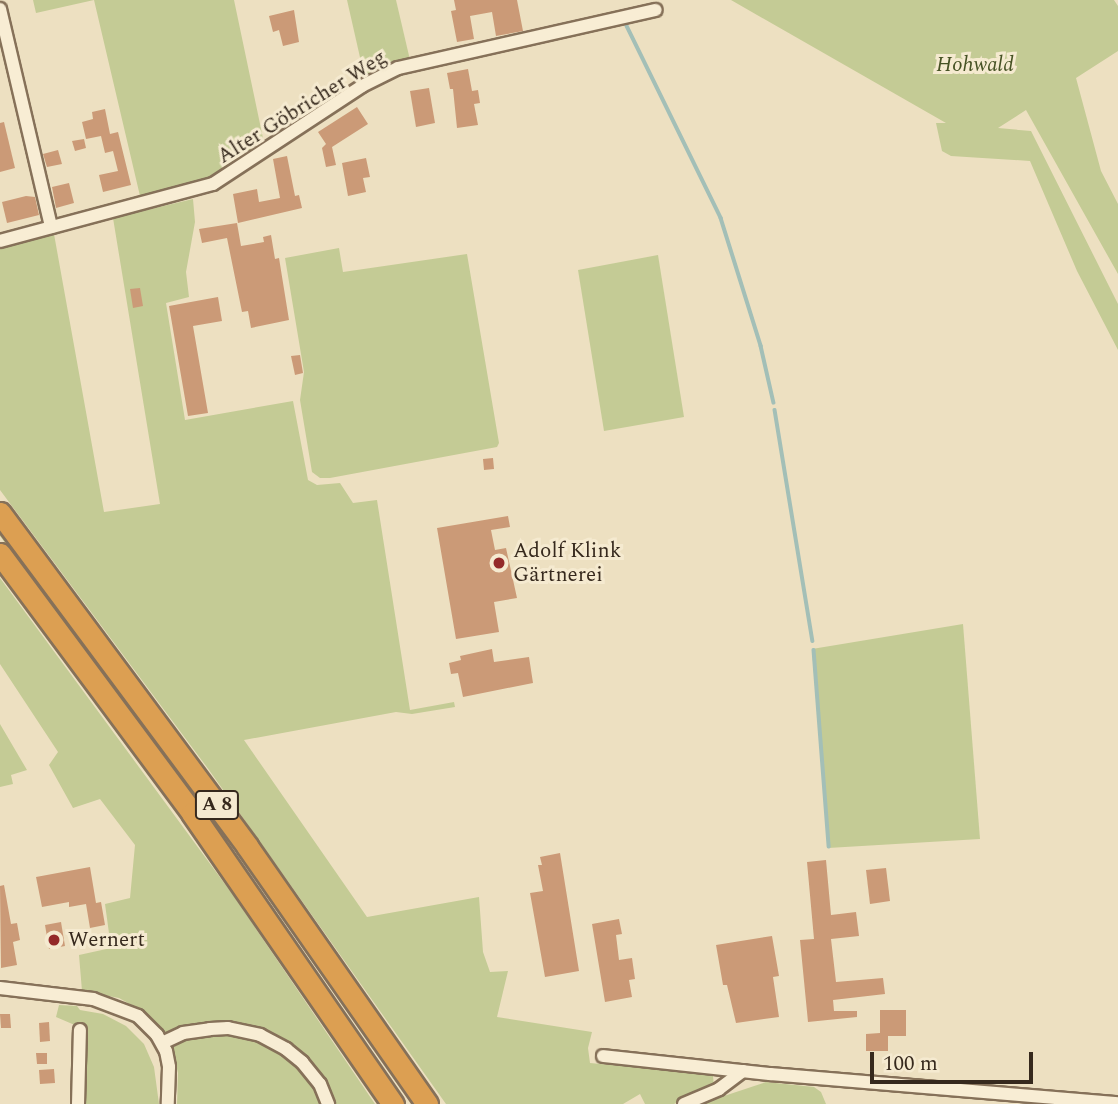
<!DOCTYPE html>
<meta charset="utf-8">
<style>
body{margin:0}
#map{position:relative;width:1118px;height:1104px;overflow:hidden;background:#ede0c1;font-family:Spectral,serif}
div>[style]{position:absolute}
.green>*{inset:0;background:#c4cb95}
.stream>*{height:3.5px;margin:-1.75px;padding:0 1.75px;transform-origin:1.75px;border-radius:1.75px;background:#a3bfb7}
.building>*{inset:0;background:#cb9a77}
.roads{filter:drop-shadow(2px 0 #867159) drop-shadow(-2px 0 #867159) drop-shadow(0 2px #867159) drop-shadow(0 -2px #867159)}
.minor>*{height:12px;margin:-6px;padding:0 6px;transform-origin:6px;border-radius:6px;background:#f8edd4}
.motorway>*{height:21px;margin:-10.5px;padding:0 10.5px;transform-origin:10.5px;border-radius:10.5px;background:#dc9f52}
.dots>*{width:19px;height:19px;translate:-50% -50%;box-sizing:border-box;border:4px solid #f5ead0;border-radius:50%}
span{translate:-50% -50%;white-space:nowrap;text-align:center;line-height:1.15;-webkit-text-stroke:6px #f5ead0;paint-order:stroke}
.shield-label span{padding:2px 5px;background:#f5ead0;border:2px solid;border-radius:5px;-webkit-text-stroke-width:0}
.shield-label{font-size:19px;color:#36291d;font-weight:700}
.park-label{font-size:21px;color:#465224;font-style:italic}
.street-label{font-size:21px;color:#36291d}
.poi-label{font-size:21px;color:#36291d}
.left{translate:0 -50%;text-align:left}
.scale{position:absolute;left:870px;top:1052px;width:163px;height:32px;box-sizing:border-box;border:4px solid #36291d;border-top:0;padding-left:9px;font-size:21px;line-height:24px;white-space:nowrap;color:#36291d;-webkit-text-stroke:5px #f5ead0;paint-order:stroke}
</style>
<div id="map">
<div class="green">
<i style="clip-path:polygon(33px 0,234px 0,264px 143px,209px 179px,140px 196px,94px 0,36px 13px)"></i>
<i style="clip-path:polygon(347px 0,396px 0,410px 60px,368px 78px,364px 75px)"></i>
<i style="clip-path:polygon(731px 0,1114px 0,1118px 6px,1118px 51px,1076px 78px,1101px 171px,1118px 204px,1118px 274px,1026px 110px,998px 128px,1031px 131px,1118px 304px,1118px 350px,1077px 271px,1030px 161px,951px 156px,942px 151px,936px 123px,946px 123px)"></i>
<i style="clip-path:polygon(193px 199px,195px 222px,186px 272px,189px 297px,166px 303px,185px 420px,293px 401px,308px 480px,317px 485px,340px 483px,353px 503px,377px 500px,410px 710px,454px 702px,455px 707px,412px 714px,396px 712px,244px 740px,367px 917px,479px 897px,483px 952px,490px 972px,508px 971px,497px 1017px,592px 1032px,588px 1048px,590px 1063px,706px 1074px,713px 1076px,714px 1086px,674px 1104px,645px 1104px,640px 1094px,623px 1104px,446px 1104px,209px 770px,0 490px,0 248px,54px 234px,104px 512px,160px 504px,113px 218px)"></i>
<i style="clip-path:polygon(339px 248px,343px 272px,467px 254px,499px 443px,497px 447px,330px 478px,320px 478px,312px 472px,300px 400px,304px 372px,285px 258px)"></i>
<i style="clip-path:polygon(658px 255px,684px 417px,604px 431px,578px 270px)"></i>
<i style="clip-path:polygon(0 531px,168px 756px,236px 854px,0 536px)"></i>
<i style="clip-path:polygon(0 578px,233px 895px,375px 1104px,333px 1104px,323px 1080px,308px 1059px,267px 1031px,230px 1022px,192px 1025px,168px 1033px,159px 1031px,144px 1012px,119px 998px,82px 991px,79px 955px,111px 948px,105px 904px,130px 898px,135px 845px,100px 799px,73px 808px,49px 765px,58px 752px,0 664px)"></i>
<i style="clip-path:polygon(963px 624px,980px 839px,828px 848px,812px 649px)"></i>
<i style="clip-path:polygon(0 724px,27px 770px,11px 775px,13px 784px,0 787px)"></i>
<i style="clip-path:polygon(59px 1005px,77px 1006px,80px 1010px,103px 1014px,126px 1026px,144px 1044px,154px 1067px,159px 1104px,83px 1104px,84px 1029px,56px 1017px)"></i>
<i style="clip-path:polygon(224px 1034px,254px 1040px,280px 1051px,301px 1069px,317px 1090px,322px 1104px,177px 1104px,178px 1073px,172px 1048px,186px 1040px)"></i>
<i style="clip-path:polygon(766px 1082px,814px 1087px,821px 1092px,826px 1104px,700px 1104px)"></i>
</div>
<div class="stream">
<i style="left:627px;top:26px;width:214px;rotate:63.9deg"></i>
<i style="left:721px;top:218px;width:134px;rotate:72.6deg"></i>
<i style="left:761px;top:346px;width:58px;rotate:77.2deg"></i>
<i style="left:775px;top:410px;width:234px;rotate:80.7deg"></i>
<i style="left:814px;top:650px;width:197px;rotate:85.6deg"></i>
</div>
<div class="building">
<i style="clip-path:polygon(454px 0,517px 0,523px 31px,496px 36px,492px 12px,470px 16px,474px 39px,457px 42px,451px 11px,456px 10px)"></i>
<i style="clip-path:polygon(294px 10px,299px 42px,283px 46px,279px 30px,273px 32px,269px 16px)"></i>
<i style="clip-path:polygon(468px 69px,472px 91px,478px 90px,480px 103px,474px 104px,478px 125px,457px 128px,453px 89px,450px 89px,447px 73px)"></i>
<i style="clip-path:polygon(429px 88px,435px 123px,416px 127px,410px 91px)"></i>
<i style="clip-path:polygon(357px 107px,368px 124px,332px 147px,336px 165px,326px 167px,322px 148px,326px 144px,318px 132px)"></i>
<i style="clip-path:polygon(105px 109px,110px 134px,118px 132px,131px 185px,103px 192px,99px 175px,118px 171px,113px 151px,105px 153px,101px 136px,86px 139px,82px 122px,93px 119px,92px 112px)"></i>
<i style="clip-path:polygon(4px 122px,15px 168px,0 172px,0 123px)"></i>
<i style="clip-path:polygon(84px 139px,86px 148px,75px 151px,72px 141px)"></i>
<i style="clip-path:polygon(58px 150px,62px 164px,47px 167px,43px 154px)"></i>
<i style="clip-path:polygon(287px 156px,295px 196px,299px 195px,302px 208px,238px 223px,233px 194px,257px 189px,259px 202px,280px 198px,273px 159px)"></i>
<i style="clip-path:polygon(366px 158px,370px 177px,363px 178px,366px 192px,348px 196px,342px 163px)"></i>
<i style="clip-path:polygon(69px 183px,74px 203px,56px 208px,52px 187px)"></i>
<i style="clip-path:polygon(26px 196px,35px 197px,39px 215px,7px 223px,2px 202px)"></i>
<i style="clip-path:polygon(237px 223px,241px 246px,264px 242px,263px 237px,271px 235px,275px 259px,279px 258px,289px 320px,251px 328px,248px 311px,242px 312px,227px 238px,202px 243px,199px 229px)"></i>
<i style="clip-path:polygon(140px 288px,143px 306px,133px 308px,130px 289px)"></i>
<i style="clip-path:polygon(218px 297px,222px 321px,193px 326px,208px 413px,188px 416px,169px 306px)"></i>
<i style="clip-path:polygon(300px 355px,303px 373px,295px 375px,291px 356px)"></i>
<i style="clip-path:polygon(493px 458px,494px 469px,484px 470px,483px 459px)"></i>
<i style="clip-path:polygon(508px 516px,510px 527px,491px 530px,495px 550px,506px 548px,517px 598px,494px 602px,499px 632px,456px 639px,437px 528px)"></i>
<i style="clip-path:polygon(492px 649px,494px 662px,529px 657px,533px 683px,463px 697px,458px 673px,451px 674px,449px 663px,461px 660px,460px 656px)"></i>
<i style="clip-path:polygon(560px 853px,579px 971px,545px 977px,530px 893px,543px 891px,538px 865px,542px 865px,540px 857px)"></i>
<i style="clip-path:polygon(826px 860px,831px 915px,856px 912px,859px 936px,831px 939px,836px 982px,883px 978px,885px 994px,833px 1000px,834px 1011px,857px 1011px,857px 1017px,808px 1022px,800px 940px,814px 939px,807px 862px)"></i>
<i style="clip-path:polygon(90px 867px,96px 903px,101px 902px,105px 925px,90px 928px,86px 904px,69px 907px,69px 902px,42px 907px,36px 877px)"></i>
<i style="clip-path:polygon(886px 868px,890px 901px,870px 904px,866px 870px)"></i>
<i style="clip-path:polygon(4px 885px,11px 924px,17px 923px,20px 940px,13px 942px,17px 965px,1px 968px,0 886px)"></i>
<i style="clip-path:polygon(619px 919px,622px 934px,616px 935px,619px 960px,632px 958px,635px 979px,629px 980px,632px 997px,605px 1002px,592px 924px)"></i>
<i style="clip-path:polygon(61px 922px,65px 946px,49px 949px,45px 925px)"></i>
<i style="clip-path:polygon(772px 936px,779px 976px,773px 977px,779px 1017px,736px 1023px,727px 985px,723px 985px,716px 945px)"></i>
<i style="clip-path:polygon(880px 1010px,906px 1010px,906px 1036px,888px 1036px,888px 1051px,866px 1051px,866px 1034px,880px 1033px)"></i>
<i style="clip-path:polygon(0 1014px,10px 1014px,11px 1028px,1px 1028px)"></i>
<i style="clip-path:polygon(49px 1022px,50px 1041px,40px 1042px,39px 1023px)"></i>
<i style="clip-path:polygon(36px 1053px,47px 1053px,47px 1064px,37px 1064px)"></i>
<i style="clip-path:polygon(54px 1069px,55px 1083px,40px 1084px,39px 1070px)"></i>
</div>
<div class="roads">
<div class="minor">
<i style="left:0;top:9px;width:224px;rotate:76.8deg"></i>
<i style="left:0;top:241px;width:220px;rotate:-15deg"></i>
<i style="left:213px;top:184px;width:178px;rotate:-33.3deg"></i>
<i style="left:362px;top:86px;width:40px;rotate:-26.6deg"></i>
<i style="left:398px;top:68px;width:264px;rotate:-12.7deg"></i>
<i style="left:0;top:988px;width:94px;rotate:6.7deg"></i>
<i style="left:93px;top:999px;width:48px;rotate:20.7deg"></i>
<i style="left:138px;top:1016px;width:27px;rotate:45deg"></i>
<i style="left:157px;top:1035px;width:18px;rotate:61deg"></i>
<i style="left:166px;top:1051px;width:16px;rotate:79deg"></i>
<i style="left:169px;top:1067px;width:37px;rotate:92deg"></i>
<i style="left:162px;top:1043px;width:23px;rotate:-25deg"></i>
<i style="left:183px;top:1033px;width:27px;rotate:-8deg"></i>
<i style="left:210px;top:1029px;width:18px;rotate:-3deg"></i>
<i style="left:228px;top:1028px;width:33px;rotate:12deg"></i>
<i style="left:260px;top:1035px;width:30px;rotate:28deg"></i>
<i style="left:286px;top:1049px;width:21px;rotate:39deg"></i>
<i style="left:302px;top:1062px;width:28px;rotate:51deg"></i>
<i style="left:320px;top:1084px;width:22px;rotate:68deg"></i>
<i style="left:603px;top:1056px;width:168px;rotate:6.2deg"></i>
<i style="left:770px;top:1074px;width:349px;rotate:4.8deg"></i>
<i style="left:78px;top:1104px;width:74px;rotate:-88.5deg"></i>
<i style="left:684px;top:1104px;width:38px;rotate:-23deg"></i>
<i style="left:719px;top:1089px;width:30px;rotate:-37deg"></i>
</div>
<div class="motorway">
<i style="left:0;top:513px;width:415px;rotate:53.4deg"></i>
<i style="left:247px;top:846px;width:315px;rotate:55.1deg"></i>
<i style="left:0;top:554px;width:322px;rotate:53.4deg"></i>
<i style="left:192px;top:813px;width:354px;rotate:55.4deg"></i>
</div>
</div>
<div class="dots">
<i style="left:499px;top:563px;background:#942a2a"></i>
<i style="left:54px;top:940px;background:#942a2a"></i>
</div>
<div class="shield-label">
<span style="left:217px;top:805px">A 8</span>
</div>
<div class="park-label">
<span style="left:975px;top:65px">Hohwald</span>
</div>
<div class="street-label">
<span style="left:302px;top:107px;rotate:-32deg">Alter Göbricher Weg</span>
</div>
<div class="poi-label">
<span class="left" style="left:513px;top:563px">Adolf Klink<br>Gärtnerei</span>
<span class="left" style="left:68px;top:940px">Wernert</span>
</div>
<div class="scale">100 m</div>
</div>
